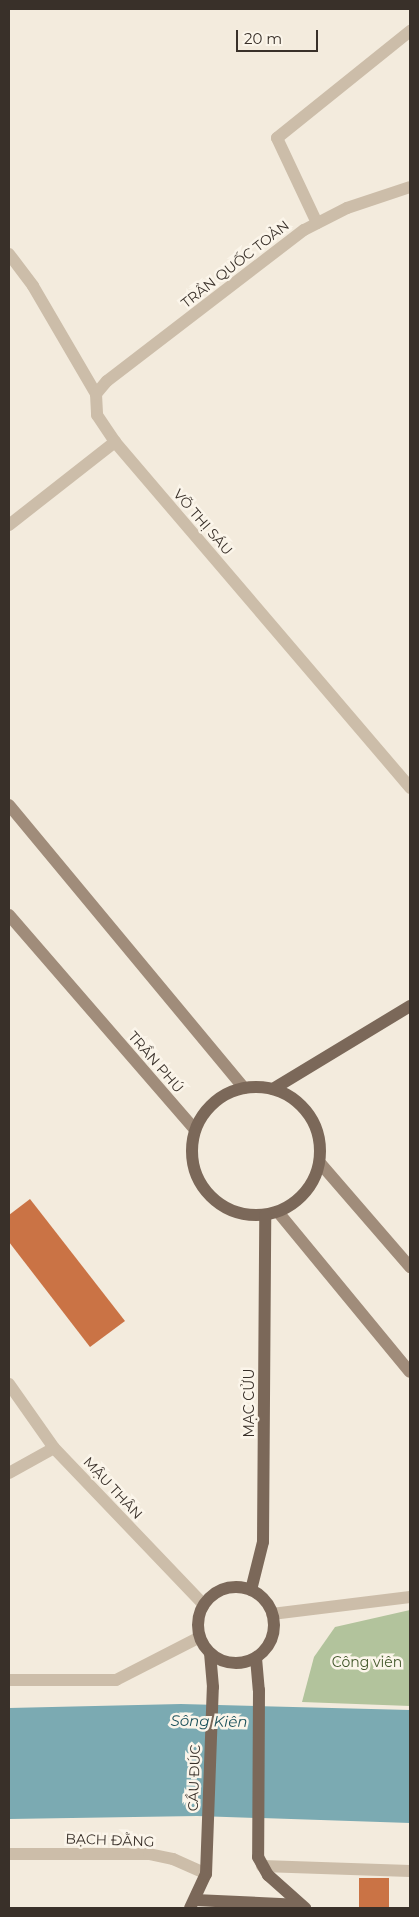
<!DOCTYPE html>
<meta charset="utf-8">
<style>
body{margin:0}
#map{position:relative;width:419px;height:1917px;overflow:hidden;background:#f3ebdd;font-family:Montserrat,sans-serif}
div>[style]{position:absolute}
.green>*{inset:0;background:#b2c39c}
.water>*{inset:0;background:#7baab2}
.building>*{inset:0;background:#ca7345}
.service>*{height:12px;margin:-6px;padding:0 6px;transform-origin:6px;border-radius:6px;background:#ccbda9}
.minor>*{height:12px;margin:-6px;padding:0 6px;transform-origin:6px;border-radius:6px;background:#ccbda9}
.tertiary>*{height:12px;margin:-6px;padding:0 6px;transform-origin:6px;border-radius:6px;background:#ccbda9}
.secondary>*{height:12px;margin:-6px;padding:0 6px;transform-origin:6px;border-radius:6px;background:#a08c7a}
.primary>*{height:12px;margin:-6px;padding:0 6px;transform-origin:6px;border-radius:6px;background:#7b6859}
.primary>.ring{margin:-6px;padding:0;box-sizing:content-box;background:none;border:12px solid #7b6859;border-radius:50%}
span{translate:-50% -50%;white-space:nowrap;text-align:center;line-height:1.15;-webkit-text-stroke:5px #fbf5ea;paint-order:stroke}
.street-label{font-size:14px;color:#393029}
.park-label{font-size:14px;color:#43582c}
.water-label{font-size:15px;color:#1c525c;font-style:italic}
.frame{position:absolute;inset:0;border:10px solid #393029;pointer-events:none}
.scale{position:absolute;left:236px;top:30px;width:82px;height:22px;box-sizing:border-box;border:2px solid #393029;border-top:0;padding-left:6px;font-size:15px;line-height:18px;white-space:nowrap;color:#393029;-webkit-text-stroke:4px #fbf5ea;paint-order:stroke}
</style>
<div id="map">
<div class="green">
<i style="clip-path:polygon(410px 1610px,410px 1706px,302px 1702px,314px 1657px,335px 1627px)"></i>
</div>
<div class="water">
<i style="clip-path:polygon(181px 1704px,410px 1710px,410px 1823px,197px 1816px,9px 1819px,9px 1708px)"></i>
</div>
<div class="building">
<i style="clip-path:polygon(30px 1199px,125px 1321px,90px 1347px,9px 1242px,9px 1215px)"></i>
<i style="clip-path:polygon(359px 1878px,389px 1878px,389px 1908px,359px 1908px)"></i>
</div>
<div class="service">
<i style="left:317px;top:223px;width:94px;rotate:-115.2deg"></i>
<i style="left:277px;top:138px;width:171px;rotate:-38.8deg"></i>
</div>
<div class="minor">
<i style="left:9px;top:254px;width:40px;rotate:53deg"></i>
<i style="left:33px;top:286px;width:125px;rotate:59.7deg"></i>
<i style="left:96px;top:394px;width:21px;rotate:87deg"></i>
<i style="left:97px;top:415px;width:32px;rotate:56deg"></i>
<i style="left:115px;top:442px;width:455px;rotate:49.5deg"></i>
<i style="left:96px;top:394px;width:17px;rotate:-50deg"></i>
<i style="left:107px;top:381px;width:248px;rotate:-37.5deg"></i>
<i style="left:304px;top:230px;width:48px;rotate:-27.1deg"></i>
<i style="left:347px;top:208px;width:66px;rotate:-18.4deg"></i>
<i style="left:9px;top:525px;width:135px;rotate:-38.1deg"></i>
<i style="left:9px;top:1384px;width:78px;rotate:54.9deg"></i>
<i style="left:272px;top:1614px;width:139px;rotate:-7deg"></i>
<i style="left:9px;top:1680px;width:107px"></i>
<i style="left:116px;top:1680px;width:94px;rotate:-27.1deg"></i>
<i style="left:9px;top:1854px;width:140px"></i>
<i style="left:149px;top:1854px;width:25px;rotate:12deg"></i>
<i style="left:173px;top:1859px;width:36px;rotate:24deg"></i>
<i style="left:262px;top:1866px;width:148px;rotate:1.9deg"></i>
</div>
<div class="tertiary">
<i style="left:9px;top:1473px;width:51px;rotate:-29.1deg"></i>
<i style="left:54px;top:1448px;width:217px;rotate:46.3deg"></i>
</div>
<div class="secondary">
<i style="left:9px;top:805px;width:368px;rotate:50.3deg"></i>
<i style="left:9px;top:915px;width:284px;rotate:49.1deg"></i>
<i style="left:320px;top:1163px;width:138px;rotate:49.1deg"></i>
<i style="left:278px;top:1212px;width:207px;rotate:50.5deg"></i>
</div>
<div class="primary">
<i class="ring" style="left:192px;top:1087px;width:116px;height:116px"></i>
<i style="left:273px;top:1089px;width:160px;rotate:-31.2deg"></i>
<i class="ring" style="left:198px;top:1587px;width:64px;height:64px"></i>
<i style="left:251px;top:1590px;width:49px;rotate:-76deg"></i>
<i style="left:263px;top:1542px;width:327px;rotate:-89.6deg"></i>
<i style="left:256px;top:1658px;width:32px;rotate:85deg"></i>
<i style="left:259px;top:1690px;width:167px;rotate:90.3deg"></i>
<i style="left:258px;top:1857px;width:21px;rotate:61deg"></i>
<i style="left:268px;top:1875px;width:50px;rotate:41.7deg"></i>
<i style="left:195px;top:1900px;width:106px;rotate:2.7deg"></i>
<i style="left:190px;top:1908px;width:38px;rotate:-65deg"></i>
<i style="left:206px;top:1874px;width:187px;rotate:-87.9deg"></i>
<i style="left:213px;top:1687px;width:34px;rotate:-95deg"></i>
</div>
<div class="street-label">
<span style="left:235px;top:264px;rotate:-38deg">TRẦN QUỐC TOẢN</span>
<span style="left:203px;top:522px;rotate:49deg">VÕ THỊ SÁU</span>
<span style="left:156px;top:1062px;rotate:49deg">TRẦN PHÚ</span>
<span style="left:249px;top:1403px;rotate:-90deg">MẠC CỬU</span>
<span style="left:113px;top:1488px;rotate:47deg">MẬU THÂN</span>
<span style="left:194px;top:1778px;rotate:-88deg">CẦU ĐÚC</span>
<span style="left:110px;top:1840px;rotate:2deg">BẠCH ĐẰNG</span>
</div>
<div class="park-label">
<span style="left:367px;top:1662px">Công viên</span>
</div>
<div class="water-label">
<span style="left:209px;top:1721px;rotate:1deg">Sông Kiên</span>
</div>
<div class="frame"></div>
<div class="scale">20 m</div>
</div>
